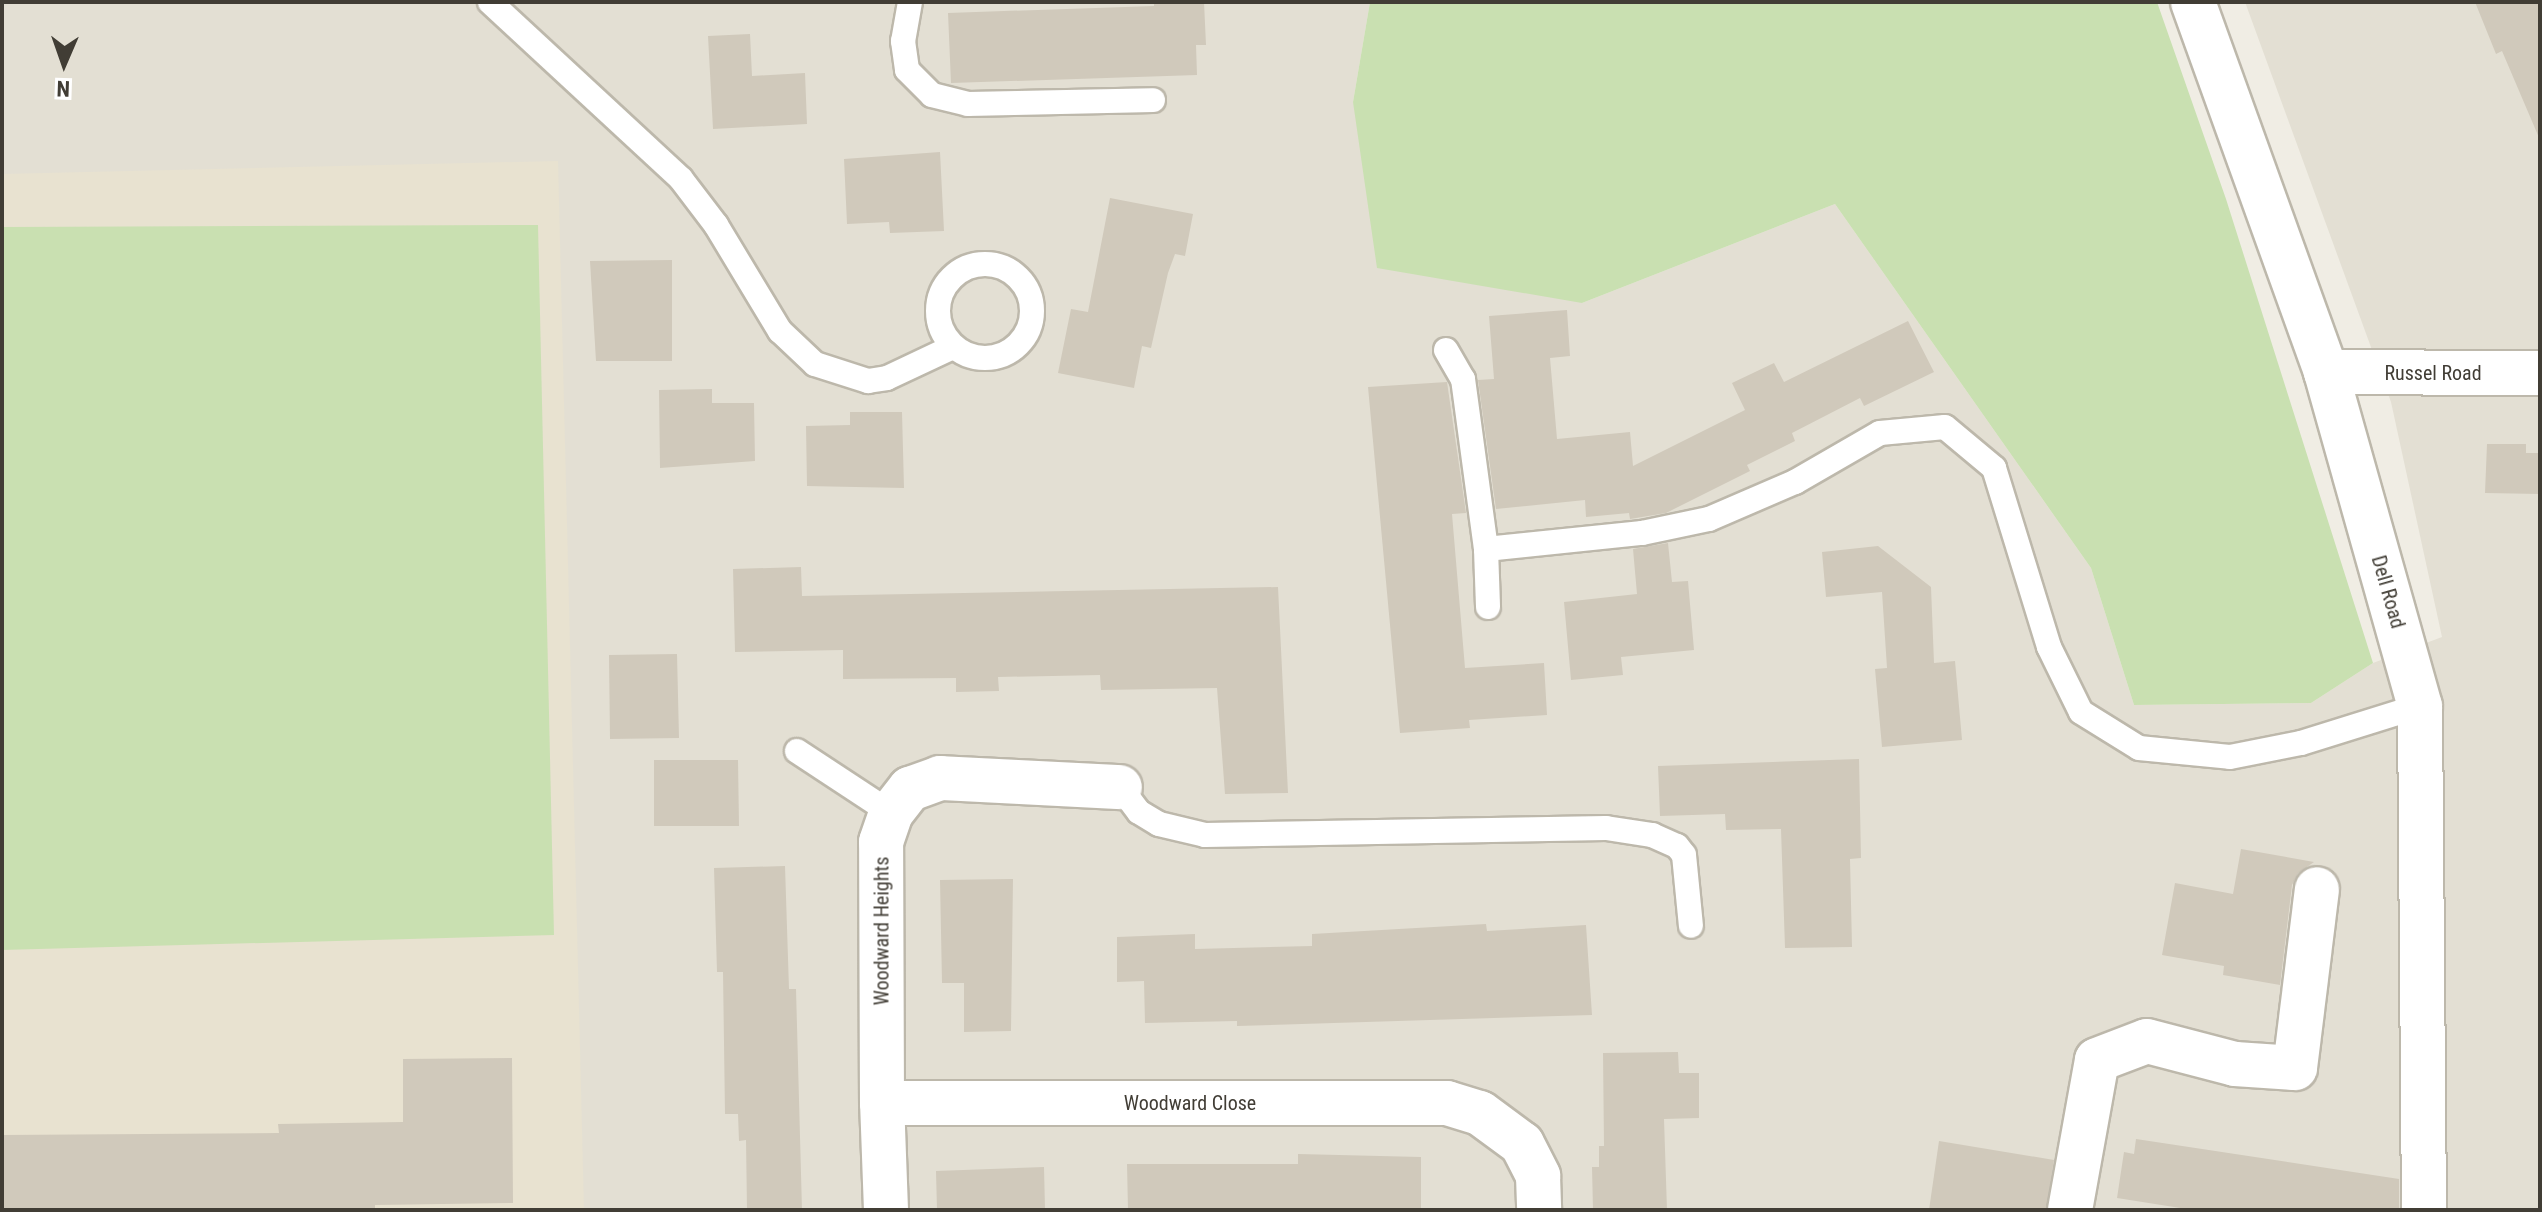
<!DOCTYPE html>
<style>
body{margin:0}
#map{position:relative;width:2542px;height:1212px;overflow:hidden;background:#f0ede4;font-family:"Roboto Condensed",sans-serif}
div>[style]{position:absolute}
.residential>*{inset:0;background:#e3dfd3}
.education>*{inset:0;background:#e8e2d0}
.green>*{inset:0;background:#c9e0b1}
.building>*{inset:0;background:#d0c9bb}
.roads{filter:drop-shadow(2px 0 #bdb8ab) drop-shadow(-2px 0 #bdb8ab) drop-shadow(0 2px #bdb8ab) drop-shadow(0 -2px #bdb8ab)}
.service>*{height:24px;margin:-12px;padding:0 12px;transform-origin:12px;border-radius:12px;background:#fff}
.service>.ring{margin:-12px;padding:0;box-sizing:content-box;background:none;border:24px solid #fff;border-radius:50%}
.minor>*{height:44px;margin:-22px;padding:0 22px;transform-origin:22px;border-radius:22px;background:#fff}
span{translate:-50% -50%;white-space:nowrap;text-align:center;line-height:1.15;-webkit-text-stroke:7px #fff;paint-order:stroke}
.street-label{font-size:20px;color:#413d35}
.frame{position:absolute;inset:0;border:4px solid #413d35;pointer-events:none}
.north{position:absolute;left:24px;top:24px;width:80px;height:80px;-webkit-text-stroke:6px #fff;paint-order:stroke;rotate:182deg;font-size:22px;font-weight:700;line-height:32px;text-align:center;color:#413d35}
.north::after{content:'';display:block;margin:auto;width:28px;height:36px;background:#413d35;clip-path:polygon(50% 0,100% 100%,50% 72%,0 100%)}
</style>
<div id="map">
<div class="residential">
<i style="clip-path:polygon(2px 2px,1370px 2px,1353px 102px,1582px 303px,1835px 204px,2091px 568px,2134px 705px,2311px 703px,2373px 663px,2442px 637px,2391px 402px,2245px 2px,2540px 2px,2540px 1210px,2px 1210px)"></i>
</div>
<div class="education">
<i style="clip-path:polygon(558px 161px,584px 1210px,2px 1210px,2px 174px)"></i>
</div>
<div class="green">
<i style="clip-path:polygon(1370px 2px,2157px 2px,2226px 199px,2373px 663px,2311px 703px,2134px 705px,2091px 568px,1835px 204px,1582px 303px,1377px 268px,1353px 102px)"></i>
<i style="clip-path:polygon(538px 225px,554px 935px,2px 950px,2px 227px)"></i>
</div>
<div class="building">
<i style="clip-path:polygon(1154px 2px,1204px 2px,1206px 45px,1196px 45px,1197px 75px,951px 83px,948px 13px,1154px 6px)"></i>
<i style="clip-path:polygon(2475px 2px,2540px 2px,2540px 140px,2502px 51px,2496px 54px)"></i>
<i style="clip-path:polygon(750px 34px,752px 76px,805px 73px,807px 124px,713px 129px,708px 36px)"></i>
<i style="clip-path:polygon(940px 152px,944px 231px,890px 233px,889px 222px,847px 224px,844px 159px)"></i>
<i style="clip-path:polygon(1110px 198px,1193px 214px,1185px 256px,1175px 254px,1168px 273px,1151px 348px,1142px 346px,1134px 388px,1058px 373px,1071px 309px,1088px 312px)"></i>
<i style="clip-path:polygon(672px 260px,672px 361px,596px 361px,590px 261px)"></i>
<i style="clip-path:polygon(1567px 310px,1570px 356px,1550px 358px,1557px 439px,1630px 432px,1633px 466px,1745px 410px,1732px 383px,1774px 363px,1784px 382px,1908px 321px,1934px 372px,1864px 406px,1860px 398px,1792px 433px,1795px 441px,1747px 465px,1750px 471px,1666px 513px,1630px 519px,1629px 513px,1586px 517px,1585px 500px,1496px 509px,1478px 380px,1494px 379px,1489px 316px)"></i>
<i style="clip-path:polygon(1447px 382px,1466px 513px,1452px 514px,1465px 668px,1544px 663px,1547px 715px,1469px 720px,1470px 728px,1400px 733px,1368px 387px)"></i>
<i style="clip-path:polygon(712px 389px,712px 403px,754px 403px,755px 461px,660px 468px,659px 390px)"></i>
<i style="clip-path:polygon(850px 412px,902px 412px,904px 488px,807px 486px,806px 426px,850px 425px)"></i>
<i style="clip-path:polygon(2487px 444px,2526px 444px,2526px 453px,2540px 453px,2540px 494px,2485px 493px)"></i>
<i style="clip-path:polygon(1668px 543px,1672px 582px,1688px 581px,1694px 650px,1621px 657px,1623px 675px,1571px 680px,1564px 602px,1637px 594px,1633px 549px)"></i>
<i style="clip-path:polygon(1878px 546px,1931px 587px,1934px 663px,1955px 661px,1962px 740px,1882px 747px,1875px 669px,1887px 668px,1882px 592px,1826px 597px,1822px 552px)"></i>
<i style="clip-path:polygon(801px 567px,802px 596px,1278px 587px,1288px 793px,1225px 794px,1217px 688px,1101px 690px,1100px 675px,998px 677px,999px 691px,956px 692px,956px 678px,843px 679px,843px 650px,735px 652px,733px 569px)"></i>
<i style="clip-path:polygon(677px 654px,679px 738px,610px 739px,609px 655px)"></i>
<i style="clip-path:polygon(1859px 759px,1861px 858px,1850px 859px,1852px 947px,1785px 948px,1781px 829px,1726px 830px,1725px 814px,1660px 816px,1658px 766px)"></i>
<i style="clip-path:polygon(654px 760px,738px 760px,739px 826px,654px 826px)"></i>
<i style="clip-path:polygon(2241px 849px,2314px 862px,2298px 873px,2292px 885px,2280px 985px,2223px 975px,2224px 966px,2162px 955px,2175px 883px,2233px 894px)"></i>
<i style="clip-path:polygon(785px 866px,789px 989px,796px 989px,802px 1210px,747px 1210px,746px 1140px,739px 1141px,738px 1114px,725px 1114px,723px 972px,717px 972px,714px 868px)"></i>
<i style="clip-path:polygon(1013px 879px,1011px 1031px,964px 1032px,964px 983px,942px 983px,940px 880px)"></i>
<i style="clip-path:polygon(1486px 924px,1487px 931px,1586px 925px,1592px 1015px,1237px 1026px,1237px 1021px,1145px 1023px,1144px 981px,1117px 982px,1117px 937px,1195px 934px,1195px 949px,1312px 946px,1312px 934px)"></i>
<i style="clip-path:polygon(1678px 1052px,1679px 1073px,1699px 1073px,1699px 1118px,1664px 1119px,1667px 1210px,1593px 1210px,1592px 1167px,1599px 1167px,1599px 1146px,1604px 1146px,1603px 1053px)"></i>
<i style="clip-path:polygon(512px 1058px,513px 1203px,375px 1205px,375px 1210px,2px 1210px,2px 1135px,279px 1133px,278px 1124px,403px 1122px,403px 1059px)"></i>
<i style="clip-path:polygon(2136px 1139px,2399px 1179px,2399px 1210px,2193px 1210px,2117px 1198px,2124px 1152px,2134px 1154px)"></i>
<i style="clip-path:polygon(1939px 1141px,2054px 1160px,2046px 1210px,1929px 1210px)"></i>
<i style="clip-path:polygon(1298px 1154px,1421px 1157px,1421px 1210px,1128px 1210px,1127px 1164px,1298px 1164px)"></i>
<i style="clip-path:polygon(1044px 1167px,1045px 1210px,937px 1210px,936px 1171px)"></i>
</div>
<div class="roads">
<div class="service">
<i style="left:490px;top:2px;width:260px;rotate:42.8deg"></i>
<i style="left:681px;top:179px;width:58px;rotate:52.7deg"></i>
<i style="left:716px;top:225px;width:124px;rotate:58.9deg"></i>
<i style="left:780px;top:331px;width:48px;rotate:43.3deg"></i>
<i style="left:815px;top:364px;width:56px;rotate:17.8deg"></i>
<i style="left:868px;top:381px;width:19px;rotate:-9deg"></i>
<i style="left:887px;top:378px;width:73px;rotate:-25.2deg"></i>
<i style="left:910px;top:2px;width:40px;rotate:100deg"></i>
<i style="left:903px;top:41px;width:29px;rotate:82deg"></i>
<i style="left:907px;top:70px;width:35px;rotate:45deg"></i>
<i style="left:932px;top:95px;width:37px;rotate:14deg"></i>
<i style="left:968px;top:104px;width:185px;rotate:-1.2deg"></i>
<i class="ring" style="left:938px;top:264px;width:70px;height:70px"></i>
<i style="left:1446px;top:350px;width:34px;rotate:60deg"></i>
<i style="left:1463px;top:379px;width:172px;rotate:82.3deg"></i>
<i style="left:1486px;top:549px;width:157px;rotate:-5.9deg"></i>
<i style="left:1642px;top:533px;width:68px;rotate:-11.8deg"></i>
<i style="left:1709px;top:519px;width:94px;rotate:-23.3deg"></i>
<i style="left:1795px;top:482px;width:98px;rotate:-30deg"></i>
<i style="left:1880px;top:433px;width:65px;rotate:-5.3deg"></i>
<i style="left:1945px;top:427px;width:64px;rotate:39.9deg"></i>
<i style="left:1994px;top:468px;width:187px;rotate:72.9deg"></i>
<i style="left:2049px;top:647px;width:72px;rotate:63.8deg"></i>
<i style="left:2081px;top:712px;width:68px;rotate:31.8deg"></i>
<i style="left:2139px;top:748px;width:91px;rotate:5.6deg"></i>
<i style="left:2230px;top:757px;width:72px;rotate:-11.2deg"></i>
<i style="left:2301px;top:743px;width:125px;rotate:-17.3deg"></i>
<i style="left:1486px;top:549px;width:58px;rotate:88deg"></i>
<i style="left:797px;top:751px;width:113px;rotate:33.4deg"></i>
<i style="left:1120px;top:787px;width:31px;rotate:53deg"></i>
<i style="left:1139px;top:812px;width:23px;rotate:31deg"></i>
<i style="left:1159px;top:824px;width:47px;rotate:13.4deg"></i>
<i style="left:1205px;top:835px;width:401px;rotate:-1deg"></i>
<i style="left:1606px;top:828px;width:47px;rotate:8.7deg"></i>
<i style="left:1652px;top:835px;width:27px;rotate:24deg"></i>
<i style="left:1677px;top:846px;width:11px;rotate:52deg"></i>
<i style="left:1684px;top:855px;width:71px;rotate:84.4deg"></i>
</div>
<div class="minor">
<i style="left:2193px;top:2px;width:393px;rotate:70.2deg"></i>
<i style="left:2326px;top:372px;width:347px;rotate:74.3deg"></i>
<i style="left:2420px;top:706px;width:504px;rotate:89.55deg"></i>
<i style="left:2326px;top:372px;width:214px;rotate:0.3deg"></i>
<i style="left:882px;top:1103px;width:261px;rotate:-90.2deg"></i>
<i style="left:881px;top:842px;width:31px;rotate:-71deg"></i>
<i style="left:891px;top:813px;width:31px;rotate:-52deg"></i>
<i style="left:910px;top:789px;width:32px;rotate:-20deg"></i>
<i style="left:940px;top:778px;width:180px;rotate:2.9deg"></i>
<i style="left:886px;top:1210px;width:107px;rotate:-92.1deg"></i>
<i style="left:882px;top:1103px;width:565px"></i>
<i style="left:1447px;top:1103px;width:34px;rotate:17deg"></i>
<i style="left:1480px;top:1113px;width:52px;rotate:36.4deg"></i>
<i style="left:1522px;top:1144px;width:36px;rotate:63deg"></i>
<i style="left:1538px;top:1176px;width:34px;rotate:88deg"></i>
<i style="left:2070px;top:1210px;width:152px;rotate:-79.8deg"></i>
<i style="left:2097px;top:1060px;width:53px;rotate:-20.8deg"></i>
<i style="left:2147px;top:1041px;width:91px;rotate:14.6deg"></i>
<i style="left:2235px;top:1064px;width:60px;rotate:3.8deg"></i>
<i style="left:2295px;top:1068px;width:180px;rotate:-83deg"></i>
</div>
</div>
<div class="street-label">
<span style="left:2433px;top:373px">Russel Road</span>
<span style="left:2388px;top:592px;rotate:74deg">Dell Road</span>
<span style="left:882px;top:931px;rotate:-90deg">Woodward Heights</span>
<span style="left:1190px;top:1103px">Woodward Close</span>
</div>
<div class="frame"></div>
<div class="north">N</div>
</div>
